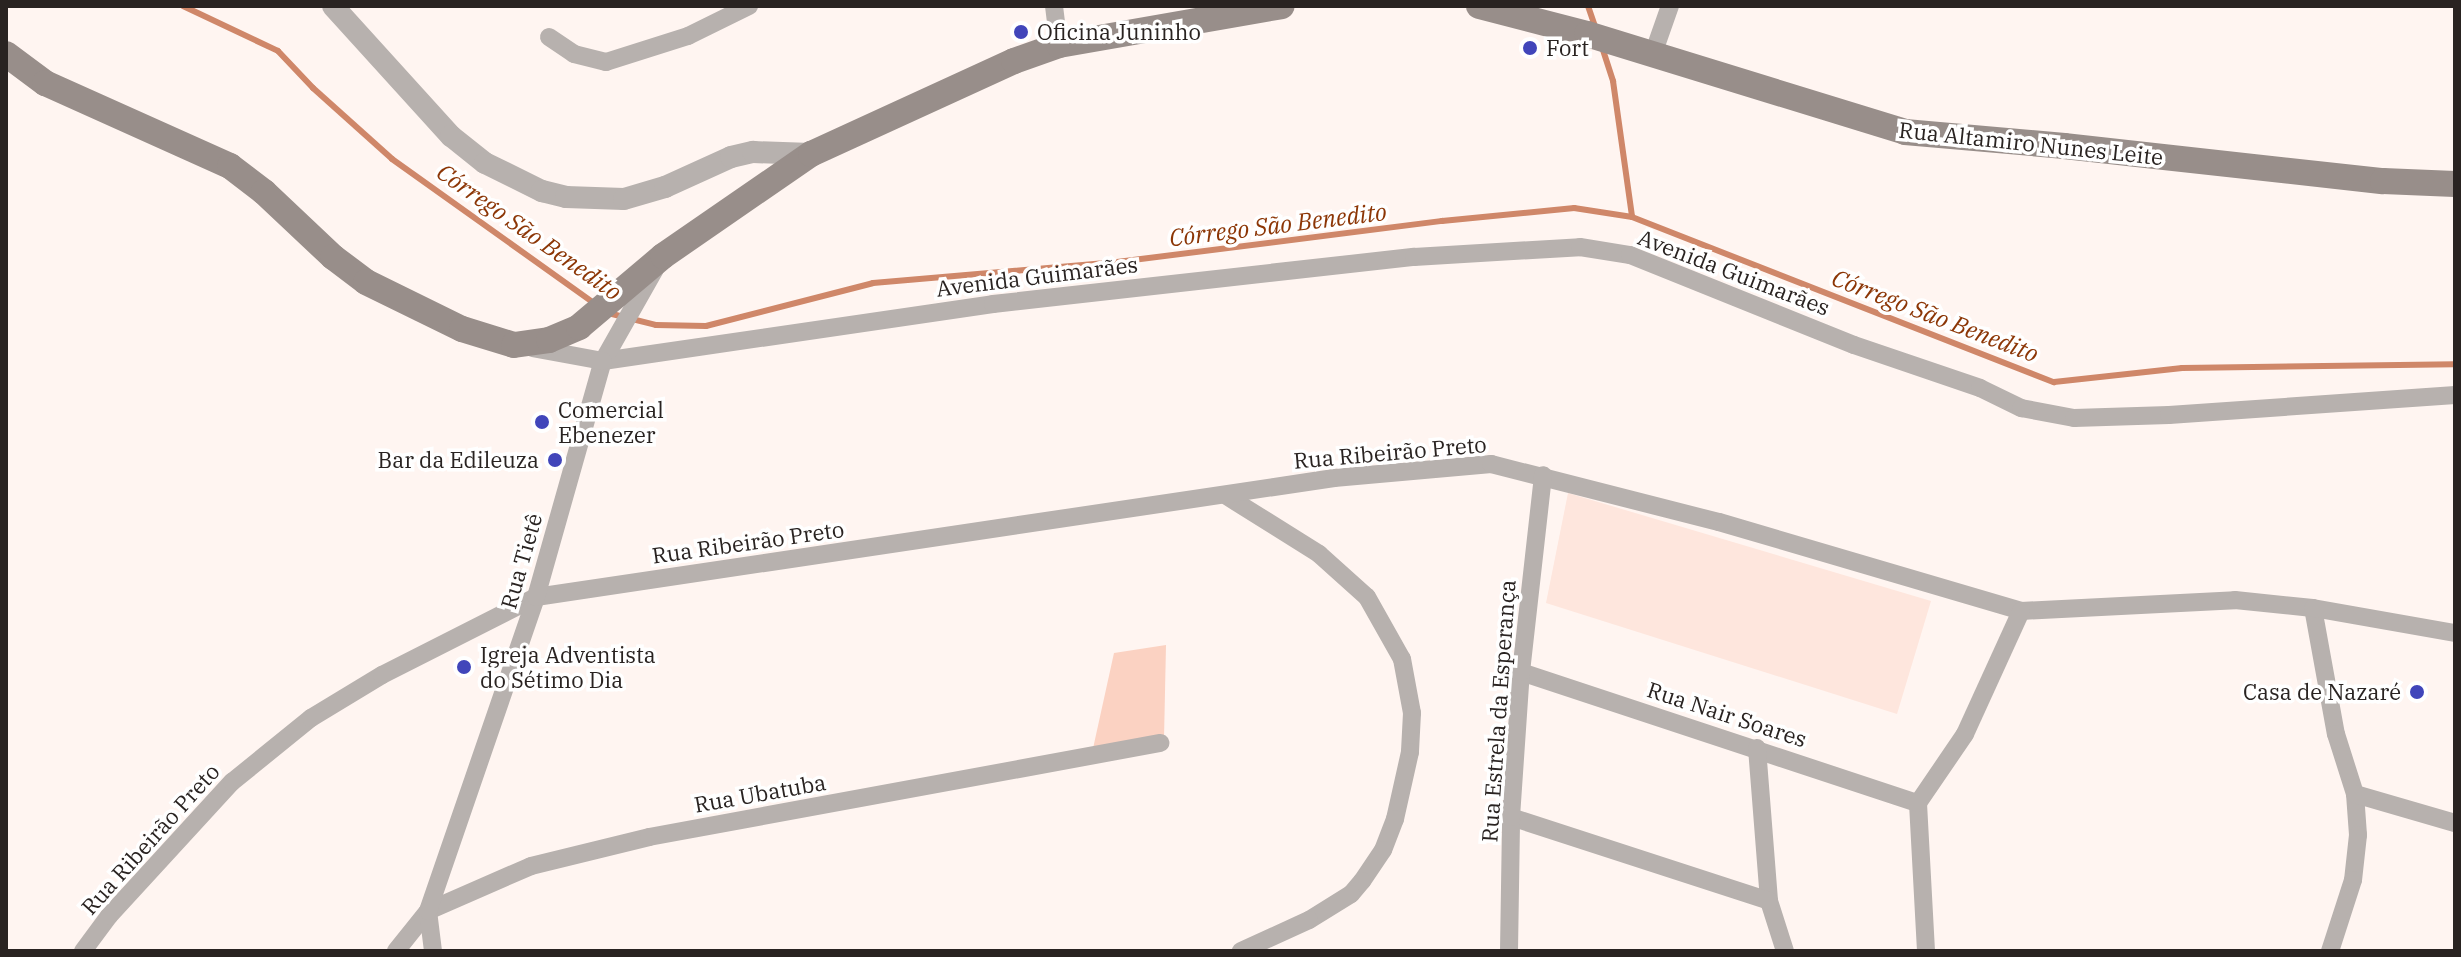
<!DOCTYPE html>
<meta charset="utf-8">
<style>
body{margin:0}
#map{position:relative;width:2461px;height:957px;overflow:hidden;background:#fff5f1;font-family:"IBM Plex Serif",serif}
div>[style]{position:absolute}
.built>*{inset:0;background:#fee6dd}
.green>*{inset:0;background:#fbd2c2}
.stream>*{height:6px;margin:-3px;padding:0 3px;transform-origin:3px;border-radius:3px;background:#cf8769}
.minor>*{height:18px;margin:-9px;padding:0 9px;transform-origin:9px;border-radius:9px;background:#b7b1ae}
.tertiary>*{height:22px;margin:-11px;padding:0 11px;transform-origin:11px;border-radius:11px;background:#b7b1ae}
.secondary>*{height:26px;margin:-13px;padding:0 13px;transform-origin:13px;border-radius:13px;background:#988e8a}
.dots>*{width:22px;height:22px;translate:-50% -50%;box-sizing:border-box;border:4px solid #fff;border-radius:50%}
span{translate:-50% -50%;white-space:nowrap;text-align:center;line-height:1.15;-webkit-text-stroke:7px #fff;paint-order:stroke}
.poi-label{font-size:22px;color:#292321}
.left{translate:0 -50%;text-align:left}
.right{translate:-100% -50%;text-align:right}
.street-label{font-size:22px;color:#292321}
.water-label{font-size:24px;color:#8c3606;font-style:italic}
.frame{position:absolute;inset:0;border:8px solid #292321;pointer-events:none}
</style>
<div id="map">
<div class="built">
<i style="clip-path:polygon(1568px 493px,1931px 601px,1897px 714px,1546px 603px)"></i>
</div>
<div class="green">
<i style="clip-path:polygon(1166px 645px,1164px 739px,1092px 753px,1114px 653px)"></i>
</div>
<div class="stream">
<i style="left:183px;top:6px;width:105px;rotate:25.3deg"></i>
<i style="left:278px;top:51px;width:51px;rotate:46.6deg"></i>
<i style="left:313px;top:88px;width:106px;rotate:41.9deg"></i>
<i style="left:392px;top:159px;width:249px;rotate:35.5deg"></i>
<i style="left:1588px;top:6px;width:24px;rotate:71deg"></i>
<i style="left:1602px;top:47px;width:36px;rotate:72deg"></i>
<i style="left:1613px;top:81px;width:137px;rotate:82deg"></i>
<i style="left:608px;top:313px;width:49px;rotate:14deg"></i>
<i style="left:656px;top:325px;width:50px;rotate:1.1deg"></i>
<i style="left:706px;top:326px;width:172px;rotate:-14.4deg"></i>
<i style="left:873px;top:283px;width:245px;rotate:-4.9deg"></i>
<i style="left:1117px;top:262px;width:328px;rotate:-7.2deg"></i>
<i style="left:1442px;top:221px;width:133px;rotate:-5.6deg"></i>
<i style="left:1574px;top:208px;width:59px;rotate:8.8deg"></i>
<i style="left:1632px;top:217px;width:453px;rotate:21.4deg"></i>
<i style="left:2054px;top:382px;width:129px;rotate:-6.2deg"></i>
<i style="left:2182px;top:368px;width:273px;rotate:-0.8deg"></i>
</div>
<div class="minor">
<i style="left:1054px;top:6px;width:39px;rotate:83deg"></i>
<i style="left:549px;top:37px;width:30px;rotate:34deg"></i>
<i style="left:574px;top:54px;width:33px;rotate:14deg"></i>
<i style="left:606px;top:62px;width:86px;rotate:-17.6deg"></i>
<i style="left:688px;top:36px;width:68px;rotate:-26.2deg"></i>
<i style="left:1652px;top:57px;width:54px;rotate:-70.6deg"></i>
<i style="left:603px;top:361px;width:394px;rotate:-8.3deg"></i>
<i style="left:993px;top:304px;width:424px;rotate:-6.4deg"></i>
<i style="left:1414px;top:257px;width:166px;rotate:-3.4deg"></i>
<i style="left:1580px;top:247px;width:51px;rotate:9.1deg"></i>
<i style="left:1630px;top:255px;width:241px;rotate:21.9deg"></i>
<i style="left:1854px;top:345px;width:133px;rotate:18.8deg"></i>
<i style="left:1980px;top:388px;width:46px;rotate:26deg"></i>
<i style="left:2021px;top:408px;width:54px;rotate:10.7deg"></i>
<i style="left:2074px;top:418px;width:95px;rotate:-1.8deg"></i>
<i style="left:2169px;top:415px;width:287px;rotate:-4deg"></i>
<i style="left:603px;top:361px;width:106px;rotate:-60.5deg"></i>
<i style="left:1225px;top:495px;width:111px;rotate:32.1deg"></i>
<i style="left:1319px;top:554px;width:64px;rotate:41.9deg"></i>
<i style="left:1367px;top:597px;width:71px;rotate:60.6deg"></i>
<i style="left:1402px;top:659px;width:55px;rotate:79.5deg"></i>
<i style="left:1412px;top:713px;width:39px;rotate:93deg"></i>
<i style="left:1410px;top:752px;width:69px;rotate:102.6deg"></i>
<i style="left:1395px;top:819px;width:33px;rotate:111deg"></i>
<i style="left:1383px;top:850px;width:37px;rotate:124deg"></i>
<i style="left:1362px;top:881px;width:17px;rotate:130deg"></i>
<i style="left:1351px;top:894px;width:49px;rotate:148.2deg"></i>
<i style="left:1309px;top:920px;width:75px;rotate:155.5deg"></i>
<i style="left:2313px;top:608px;width:128px;rotate:79.7deg"></i>
<i style="left:2336px;top:734px;width:63px;rotate:72.4deg"></i>
<i style="left:2355px;top:794px;width:41px;rotate:85.8deg"></i>
<i style="left:2358px;top:835px;width:45px;rotate:96.3deg"></i>
<i style="left:2353px;top:880px;width:75px;rotate:107.9deg"></i>
<i style="left:1521px;top:672px;width:418px;rotate:18.3deg"></i>
<i style="left:1757px;top:748px;width:153px;rotate:85.5deg"></i>
<i style="left:1769px;top:901px;width:52px;rotate:72.3deg"></i>
<i style="left:2355px;top:794px;width:104px;rotate:16.2deg"></i>
<i style="left:1511px;top:817px;width:271px;rotate:18deg"></i>
<i style="left:83px;top:951px;width:44px;rotate:-53.4deg"></i>
<i style="left:109px;top:916px;width:182px;rotate:-47.5deg"></i>
<i style="left:232px;top:782px;width:102px;rotate:-39deg"></i>
<i style="left:311px;top:718px;width:83px;rotate:-31.2deg"></i>
<i style="left:382px;top:675px;width:173px;rotate:-26.9deg"></i>
<i style="left:536px;top:597px;width:807px;rotate:-8.48deg"></i>
<i style="left:1334px;top:478px;width:158px;rotate:-5.1deg"></i>
<i style="left:1491px;top:464px;width:235px;rotate:14.3deg"></i>
<i style="left:1719px;top:522px;width:315px;rotate:16.4deg"></i>
<i style="left:2021px;top:611px;width:214px;rotate:-2.9deg"></i>
<i style="left:2235px;top:600px;width:78px;rotate:5.9deg"></i>
<i style="left:2313px;top:608px;width:144px;rotate:10deg"></i>
<i style="left:396px;top:951px;width:51px;rotate:-51.3deg"></i>
<i style="left:428px;top:911px;width:112px;rotate:-23.6deg"></i>
<i style="left:531px;top:866px;width:122px;rotate:-13.8deg"></i>
<i style="left:649px;top:837px;width:520px;rotate:-10.42deg"></i>
<i style="left:433px;top:951px;width:40px;rotate:-97.1deg"></i>
<i style="left:428px;top:911px;width:332px;rotate:-71deg"></i>
<i style="left:536px;top:597px;width:245px;rotate:-74.2deg"></i>
<i style="left:603px;top:361px;width:71px;rotate:-169.5deg"></i>
<i style="left:1509px;top:951px;width:134px;rotate:-89.1deg"></i>
<i style="left:1511px;top:817px;width:145px;rotate:-86.1deg"></i>
<i style="left:1521px;top:672px;width:198px;rotate:-83.6deg"></i>
<i style="left:1926px;top:951px;width:148px;rotate:-93.1deg"></i>
<i style="left:1918px;top:803px;width:83px;rotate:-55.7deg"></i>
<i style="left:1965px;top:734px;width:135px;rotate:-65.5deg"></i>
</div>
<div class="tertiary">
<i style="left:333px;top:6px;width:176px;rotate:47.8deg"></i>
<i style="left:451px;top:136px;width:43px;rotate:38.5deg"></i>
<i style="left:485px;top:163px;width:64px;rotate:26.2deg"></i>
<i style="left:542px;top:191px;width:25px;rotate:14deg"></i>
<i style="left:566px;top:197px;width:58px;rotate:2deg"></i>
<i style="left:624px;top:199px;width:43px;rotate:-16.3deg"></i>
<i style="left:665px;top:187px;width:72px;rotate:-24.4deg"></i>
<i style="left:731px;top:157px;width:23px;rotate:-13deg"></i>
<i style="left:753px;top:152px;width:58px;rotate:2deg"></i>
</div>
<div class="secondary">
<i style="left:1479px;top:6px;width:112px;rotate:14.5deg"></i>
<i style="left:1587px;top:34px;width:333px;rotate:17.1deg"></i>
<i style="left:1905px;top:132px;width:160px;rotate:5deg"></i>
<i style="left:2064px;top:146px;width:321px;rotate:6.3deg"></i>
<i style="left:2383px;top:181px;width:72px;rotate:2.4deg"></i>
<i style="left:6px;top:54px;width:49px;rotate:36.6deg"></i>
<i style="left:45px;top:83px;width:203px;rotate:24.2deg"></i>
<i style="left:230px;top:166px;width:43px;rotate:37.4deg"></i>
<i style="left:264px;top:192px;width:95px;rotate:43.3deg"></i>
<i style="left:333px;top:257px;width:41px;rotate:37.1deg"></i>
<i style="left:366px;top:282px;width:107px;rotate:26.1deg"></i>
<i style="left:462px;top:329px;width:54px;rotate:17.1deg"></i>
<i style="left:514px;top:345px;width:35px;rotate:-8deg"></i>
<i style="left:549px;top:340px;width:33px;rotate:-23deg"></i>
<i style="left:579px;top:327px;width:110px;rotate:-40.2deg"></i>
<i style="left:663px;top:256px;width:180px;rotate:-34.6deg"></i>
<i style="left:811px;top:154px;width:223px;rotate:-24.6deg"></i>
<i style="left:1014px;top:61px;width:48px;rotate:-19.6deg"></i>
<i style="left:1059px;top:45px;width:226px;rotate:-9.9deg"></i>
</div>
<div class="dots">
<i style="left:1021px;top:32px;background:#4145ba"></i>
<i style="left:1530px;top:48px;background:#4145ba"></i>
<i style="left:542px;top:422px;background:#4145ba"></i>
<i style="left:555px;top:460px;background:#4145ba"></i>
<i style="left:464px;top:667px;background:#4145ba"></i>
<i style="left:2417px;top:692px;background:#4145ba"></i>
</div>
<div class="poi-label">
<span class="left" style="left:1037px;top:32px">Oficina Juninho</span>
<span class="left" style="left:1546px;top:48px">Fort</span>
<span class="left" style="left:558px;top:422px">Comercial<br>Ebenezer</span>
<span class="right" style="left:539px;top:460px">Bar da Edileuza</span>
<span class="left" style="left:480px;top:667px">Igreja Adventista<br>do Sétimo Dia</span>
<span class="right" style="left:2401px;top:692px">Casa de Nazaré</span>
</div>
<div class="street-label">
<span style="left:2031px;top:143px;rotate:6deg">Rua Altamiro Nunes Leite</span>
<span style="left:1734px;top:272px;rotate:21deg">Avenida Guimarães</span>
<span style="left:1037px;top:276px;rotate:-7deg">Avenida Guimarães</span>
<span style="left:1390px;top:452px;rotate:-5deg">Rua Ribeirão Preto</span>
<span style="left:748px;top:542px;rotate:-8deg">Rua Ribeirão Preto</span>
<span style="left:521px;top:561px;rotate:-74deg">Rua Tietê</span>
<span style="left:1498px;top:711px;rotate:-86deg">Rua Estrela da Esperança</span>
<span style="left:1727px;top:714px;rotate:18deg">Rua Nair Soares</span>
<span style="left:760px;top:793px;rotate:-10deg">Rua Ubatuba</span>
<span style="left:150px;top:839px;rotate:-48deg">Rua Ribeirão Preto</span>
</div>
<div class="water-label">
<span style="left:1278px;top:225px;rotate:-7deg">Córrego São Benedito</span>
<span style="left:529px;top:232px;rotate:35deg">Córrego São Benedito</span>
<span style="left:1935px;top:316px;rotate:21deg">Córrego São Benedito</span>
</div>
<div class="frame"></div>
</div>
